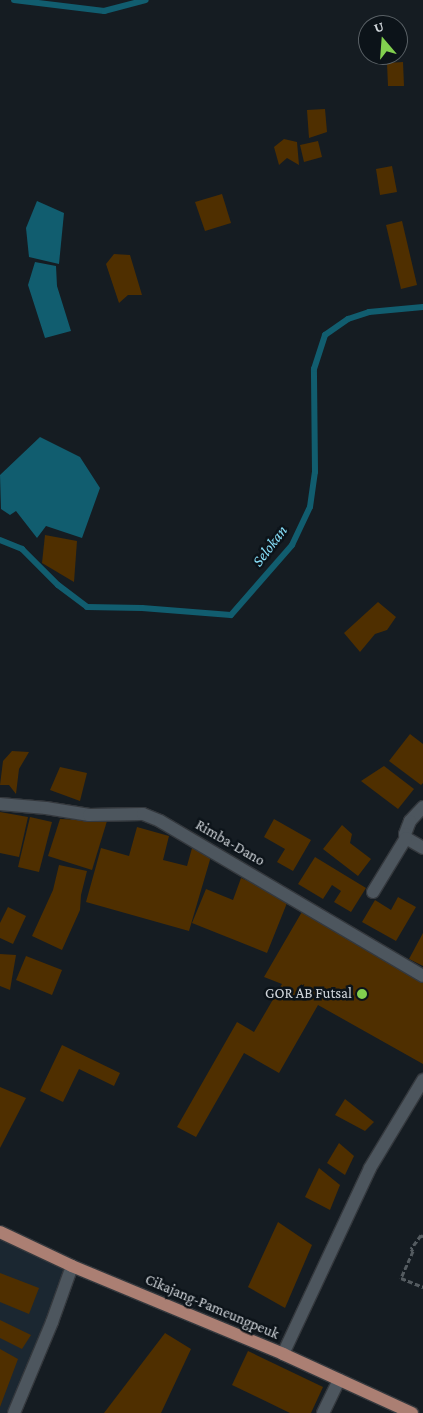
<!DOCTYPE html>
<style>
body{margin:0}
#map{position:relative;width:423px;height:1413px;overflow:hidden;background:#151c22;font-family:"Crimson Pro",serif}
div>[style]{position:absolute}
.built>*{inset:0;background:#1b2731}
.water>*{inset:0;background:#115d6f}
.stream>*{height:6px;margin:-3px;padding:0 3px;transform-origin:3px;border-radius:3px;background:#115d6f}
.building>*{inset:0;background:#4f2f00}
.path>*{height:3px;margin-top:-1.5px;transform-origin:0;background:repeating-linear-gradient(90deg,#545b60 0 5px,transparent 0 7.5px)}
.roads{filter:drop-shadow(1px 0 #34383d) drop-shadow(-1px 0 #34383d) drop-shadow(0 1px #34383d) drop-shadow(0 -1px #34383d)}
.minor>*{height:12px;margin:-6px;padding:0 6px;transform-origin:6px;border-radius:6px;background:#4d565e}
.major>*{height:12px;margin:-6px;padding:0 6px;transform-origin:6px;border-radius:6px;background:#ab7f73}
.dots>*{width:14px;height:14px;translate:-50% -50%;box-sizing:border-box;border:2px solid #0c1319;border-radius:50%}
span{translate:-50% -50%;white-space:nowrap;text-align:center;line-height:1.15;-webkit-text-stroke:5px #0c1319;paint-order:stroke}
.street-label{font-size:15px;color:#d0d5da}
.poi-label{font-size:15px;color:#d0d5da}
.right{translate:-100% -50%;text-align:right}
.water-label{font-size:16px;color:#88e0fa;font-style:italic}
.north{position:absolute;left:358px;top:15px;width:50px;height:50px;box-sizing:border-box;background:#0c1319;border:1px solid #5a6166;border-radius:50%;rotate:342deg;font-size:14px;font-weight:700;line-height:20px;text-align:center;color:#d0d5da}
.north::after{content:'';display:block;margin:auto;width:18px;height:22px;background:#82d04f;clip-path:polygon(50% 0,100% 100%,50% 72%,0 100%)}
</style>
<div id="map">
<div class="built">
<i style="clip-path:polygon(0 1233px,72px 1266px,14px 1413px,0 1413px)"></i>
</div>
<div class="water">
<i style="clip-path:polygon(37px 201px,64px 213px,59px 264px,29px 257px,26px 228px)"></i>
<i style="clip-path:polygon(35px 262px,56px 266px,57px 286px,71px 331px,45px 338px,28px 285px)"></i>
<i style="clip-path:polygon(40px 437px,80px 457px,100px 488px,82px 538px,46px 526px,37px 538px,16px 511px,10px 515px,1px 509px,0 475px)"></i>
</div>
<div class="stream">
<i style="left:14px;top:0;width:91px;rotate:7deg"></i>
<i style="left:104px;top:11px;width:43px;rotate:-14.7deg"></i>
<i style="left:0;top:540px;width:24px;rotate:22deg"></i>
<i style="left:22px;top:549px;width:51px;rotate:45deg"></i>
<i style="left:58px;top:585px;width:36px;rotate:37deg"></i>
<i style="left:87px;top:607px;width:55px;rotate:1deg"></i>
<i style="left:142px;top:608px;width:89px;rotate:4.5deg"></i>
<i style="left:231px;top:615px;width:93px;rotate:-48.9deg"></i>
<i style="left:292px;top:545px;width:42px;rotate:-64.7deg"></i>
<i style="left:310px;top:507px;width:35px;rotate:-82deg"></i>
<i style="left:315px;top:472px;width:103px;rotate:-90.6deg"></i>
<i style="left:314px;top:369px;width:36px;rotate:-72deg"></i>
<i style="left:325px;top:335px;width:28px;rotate:-35deg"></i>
<i style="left:348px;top:319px;width:22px;rotate:-18deg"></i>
<i style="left:369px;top:312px;width:54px;rotate:-5.3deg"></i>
</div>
<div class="building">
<i style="clip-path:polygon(403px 62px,404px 86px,388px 86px,387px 63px)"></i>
<i style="clip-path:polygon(325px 109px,327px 132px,309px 138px,307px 110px)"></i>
<i style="clip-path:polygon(284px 139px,297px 142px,299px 165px,287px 158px,279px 165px,274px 147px)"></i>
<i style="clip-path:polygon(318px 141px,322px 157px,304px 162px,300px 145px)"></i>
<i style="clip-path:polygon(392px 166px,397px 192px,380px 195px,376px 169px)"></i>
<i style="clip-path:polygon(222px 194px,231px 223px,205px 231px,195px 202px)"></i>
<i style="clip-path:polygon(402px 221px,417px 285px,401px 289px,386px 225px)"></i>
<i style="clip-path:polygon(114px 254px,130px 255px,142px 295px,128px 295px,119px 303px,106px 264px)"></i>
<i style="clip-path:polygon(45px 535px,77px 541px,74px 582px,42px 563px)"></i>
<i style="clip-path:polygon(378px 602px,396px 617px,387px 630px,375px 634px,360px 652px,344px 633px)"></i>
<i style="clip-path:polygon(410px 734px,423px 744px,423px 783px,421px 785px,389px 761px)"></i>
<i style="clip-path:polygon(12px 751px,29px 752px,19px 769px,16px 794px,9px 785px,0 785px,3px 761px)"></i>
<i style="clip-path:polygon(384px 766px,414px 789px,398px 809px,361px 781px)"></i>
<i style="clip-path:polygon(60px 767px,87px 773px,80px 801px,50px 790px)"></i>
<i style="clip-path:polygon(0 812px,28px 817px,19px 857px,0 853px)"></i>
<i style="clip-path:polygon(30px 817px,52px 822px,39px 872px,18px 867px)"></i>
<i style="clip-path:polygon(60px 819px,107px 821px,92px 870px,48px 856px)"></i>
<i style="clip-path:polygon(274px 819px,311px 840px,293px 871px,277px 862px,285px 849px,264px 837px)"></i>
<i style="clip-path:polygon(342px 825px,352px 834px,350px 843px,371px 859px,358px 876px,323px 849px)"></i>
<i style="clip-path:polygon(137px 827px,169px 836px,163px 860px,187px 866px,192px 848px,212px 853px,189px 931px,86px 902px,101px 848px,129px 856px)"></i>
<i style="clip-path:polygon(315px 857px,366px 888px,351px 912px,334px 902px,341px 891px,332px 885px,323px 899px,298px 884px)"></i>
<i style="clip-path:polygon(59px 865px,87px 871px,81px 895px,80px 910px,62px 950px,32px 936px,53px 890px)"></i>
<i style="clip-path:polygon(241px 878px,289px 898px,267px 953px,192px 923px,206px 889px,233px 900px)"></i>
<i style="clip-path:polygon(398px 897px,416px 907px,396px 941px,362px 922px,375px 900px,391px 910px)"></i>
<i style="clip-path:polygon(8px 907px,26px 916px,13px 944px,0 938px,0 923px)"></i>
<i style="clip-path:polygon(303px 910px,423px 982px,423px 1064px,318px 1005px,279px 1073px,244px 1053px,196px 1137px,177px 1127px,237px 1022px,254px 1032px,282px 984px,264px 977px)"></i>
<i style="clip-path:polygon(423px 933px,423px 966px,409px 959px)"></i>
<i style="clip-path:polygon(0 954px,16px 955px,10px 990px,0 986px)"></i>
<i style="clip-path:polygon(26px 956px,62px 970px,52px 995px,16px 980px)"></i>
<i style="clip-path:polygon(62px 1045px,120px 1073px,114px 1086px,79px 1069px,63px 1102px,40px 1091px)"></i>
<i style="clip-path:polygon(0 1087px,26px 1098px,0 1148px)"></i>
<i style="clip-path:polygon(345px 1099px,374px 1122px,365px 1131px,335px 1115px)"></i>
<i style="clip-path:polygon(339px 1143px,354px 1156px,345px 1175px,327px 1163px)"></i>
<i style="clip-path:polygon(319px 1168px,340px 1185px,330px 1210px,305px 1197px)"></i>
<i style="clip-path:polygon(278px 1222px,312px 1245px,285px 1308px,248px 1287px)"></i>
<i style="clip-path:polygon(0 1273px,39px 1288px,29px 1314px,0 1302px)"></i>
<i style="clip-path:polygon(0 1320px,31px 1335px,22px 1349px,0 1338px)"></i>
<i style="clip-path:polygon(165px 1333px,191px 1349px,161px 1413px,104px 1413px)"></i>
<i style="clip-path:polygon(0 1349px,18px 1359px,0 1407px)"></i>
<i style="clip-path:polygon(248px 1351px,323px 1387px,311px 1413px,290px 1413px,232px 1385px)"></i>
</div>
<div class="path">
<i style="left:423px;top:1237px;width:3px;rotate:-135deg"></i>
<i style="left:421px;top:1235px;width:17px;rotate:126deg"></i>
<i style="left:411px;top:1249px;width:3px;rotate:45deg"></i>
<i style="left:413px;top:1251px;width:30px;rotate:114deg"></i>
<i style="left:401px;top:1278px;width:24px;rotate:22deg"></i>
</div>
<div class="roads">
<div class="minor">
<i style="left:0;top:804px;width:46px;rotate:5deg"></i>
<i style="left:46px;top:808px;width:44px;rotate:9.2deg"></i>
<i style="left:89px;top:815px;width:54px;rotate:-1.1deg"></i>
<i style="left:143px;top:814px;width:18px;rotate:22deg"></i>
<i style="left:160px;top:821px;width:305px;rotate:30.5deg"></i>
<i style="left:423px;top:807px;width:19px;rotate:133deg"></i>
<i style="left:410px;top:821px;width:14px;rotate:111deg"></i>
<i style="left:405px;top:834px;width:4px;rotate:76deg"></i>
<i style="left:406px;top:838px;width:20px;rotate:30deg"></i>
<i style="left:373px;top:892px;width:63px;rotate:-58.6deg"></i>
<i style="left:283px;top:1354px;width:205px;rotate:-64.9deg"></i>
<i style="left:370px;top:1168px;width:103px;rotate:-58.9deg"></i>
<i style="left:14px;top:1413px;width:99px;rotate:-67.3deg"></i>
<i style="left:52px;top:1322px;width:59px;rotate:-70.3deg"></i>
<i style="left:323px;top:1413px;width:37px;rotate:-64deg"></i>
</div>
<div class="major">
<i style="left:0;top:1232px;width:80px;rotate:25.3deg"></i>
<i style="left:72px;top:1266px;width:229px;rotate:22.6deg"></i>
<i style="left:283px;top:1354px;width:142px;rotate:24.6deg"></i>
</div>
</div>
<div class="dots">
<i style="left:362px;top:994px;background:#82d04f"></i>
</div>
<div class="street-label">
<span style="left:230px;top:843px;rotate:30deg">Rimba-Dano</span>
<span style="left:212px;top:1307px;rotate:23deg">Cikajang-Pameungpeuk</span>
</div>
<div class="poi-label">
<span class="right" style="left:352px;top:994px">GOR AB Futsal</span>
</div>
<div class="water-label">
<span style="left:270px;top:546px;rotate:-53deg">Selokan</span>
</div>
<div class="north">U</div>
</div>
